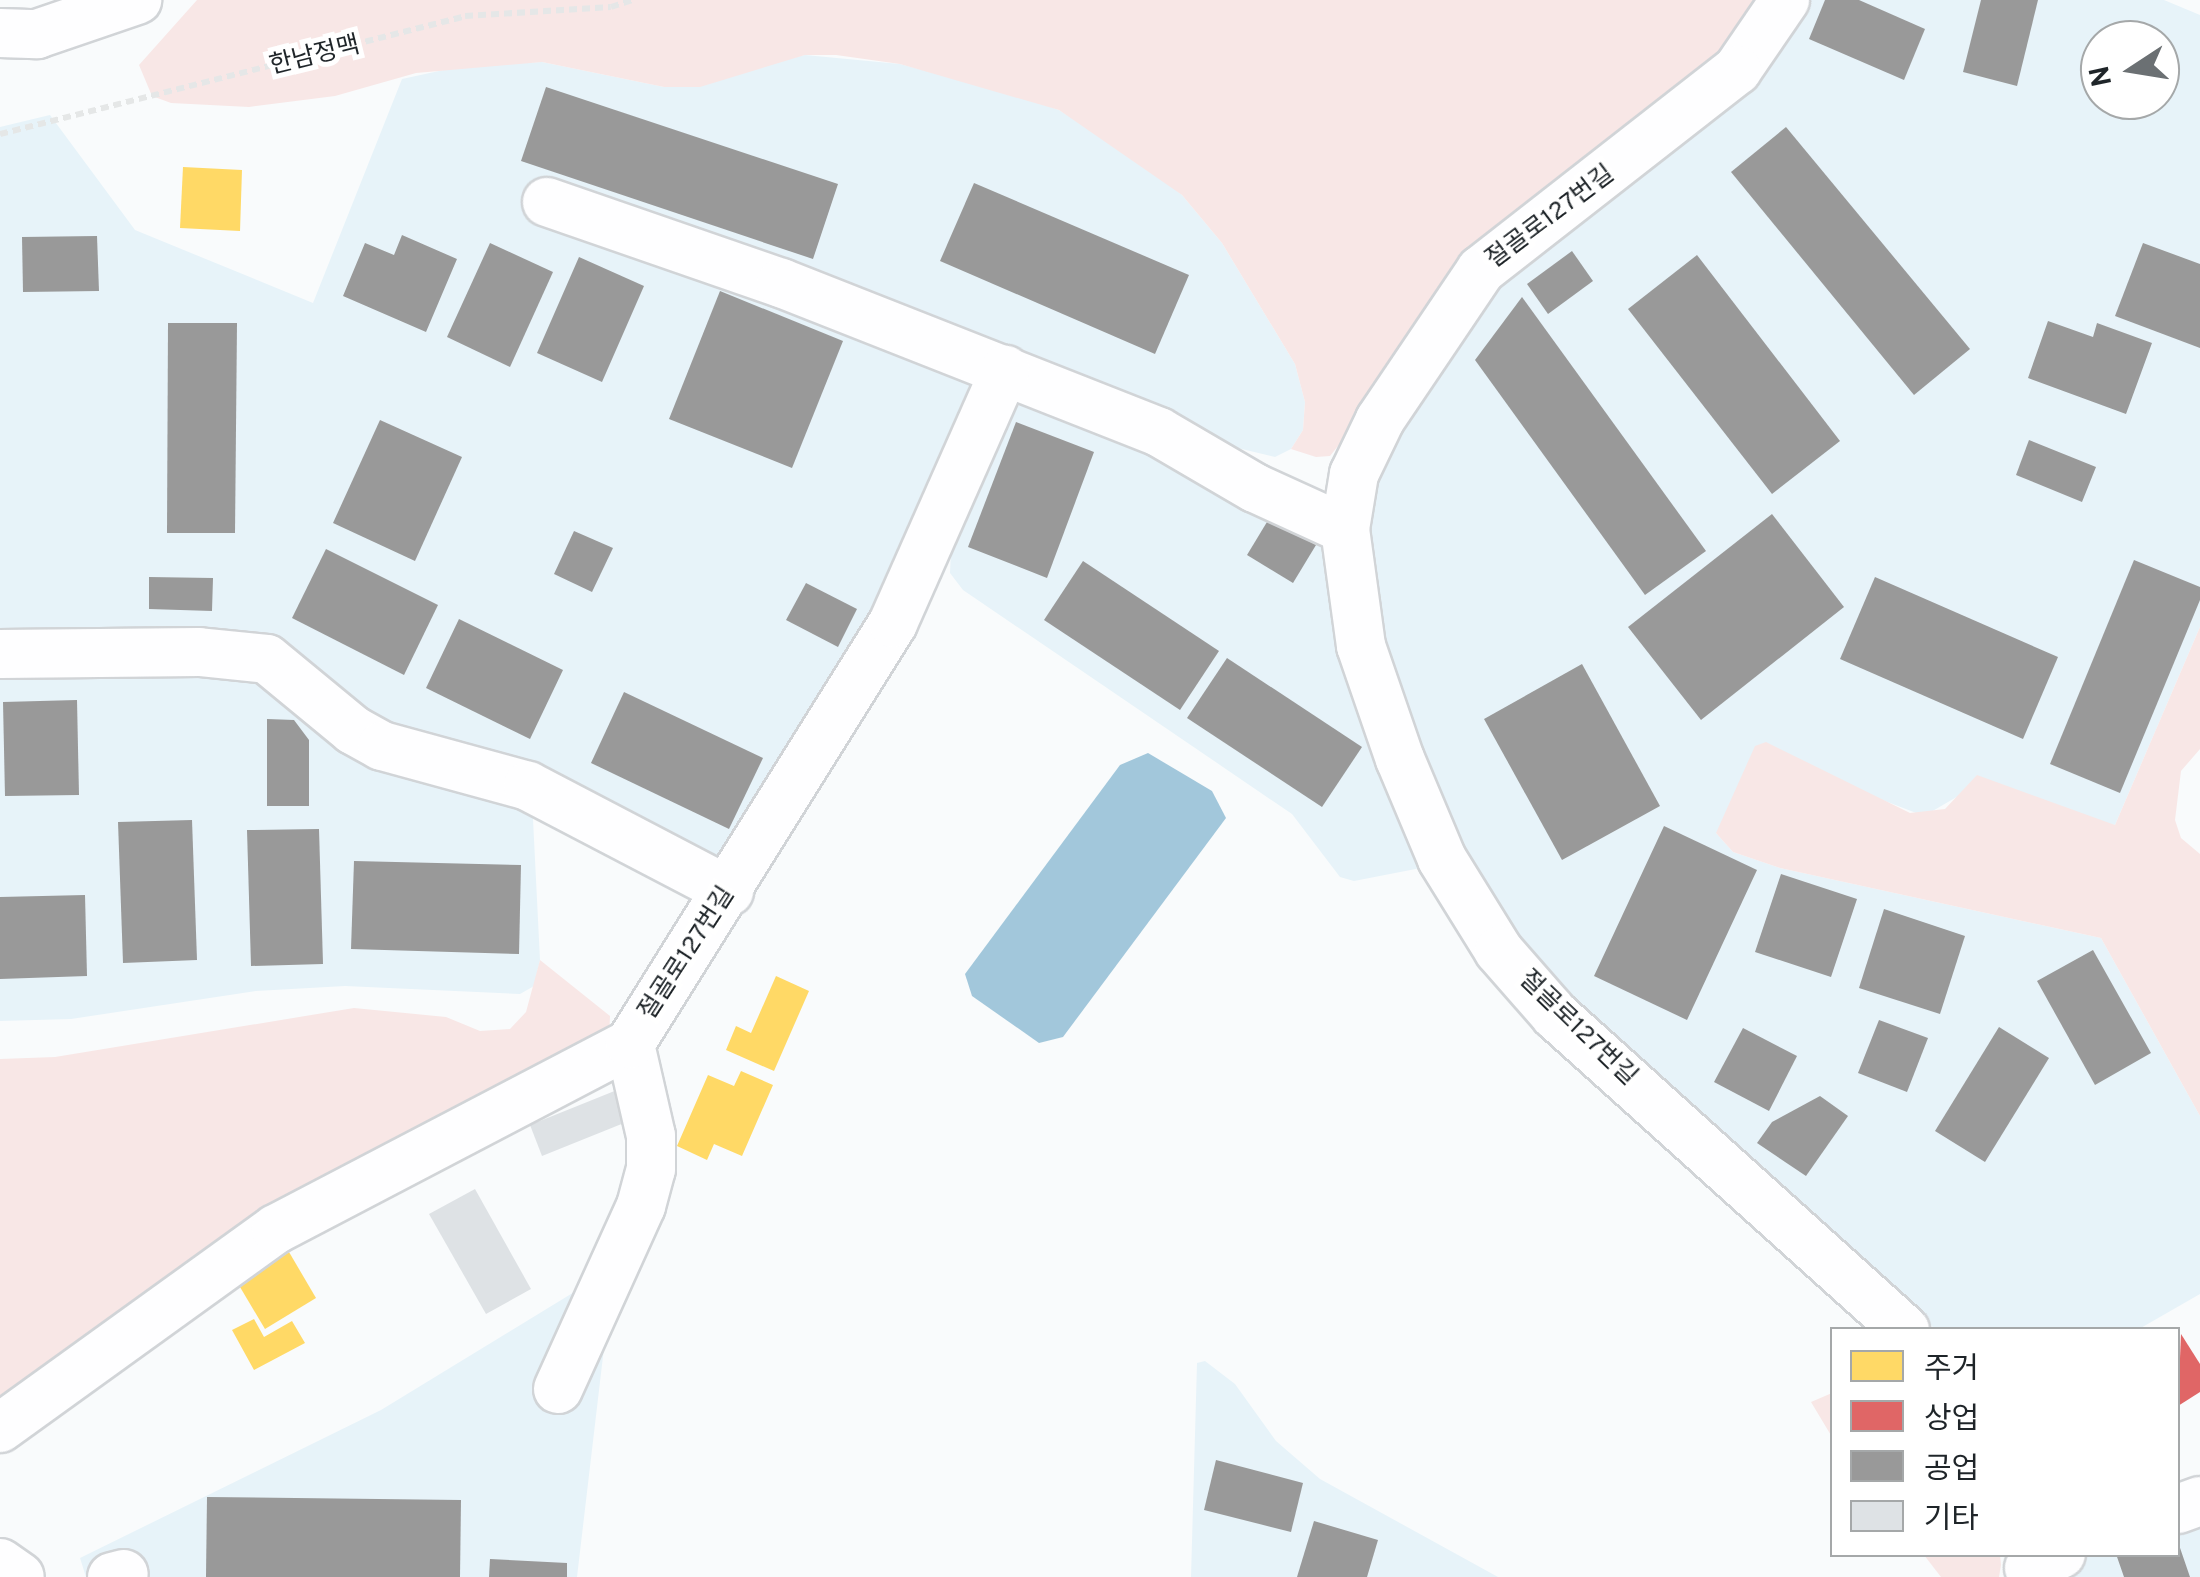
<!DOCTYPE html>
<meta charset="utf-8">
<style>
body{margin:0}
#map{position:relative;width:2200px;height:1577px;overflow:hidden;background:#f9fbfc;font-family:Overpass,"Noto Sans KR",sans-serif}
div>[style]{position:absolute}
.built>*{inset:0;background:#e7f3f9}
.green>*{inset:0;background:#f8e7e6}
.water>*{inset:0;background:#a2c7db}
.homes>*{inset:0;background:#ffd966}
.shops>*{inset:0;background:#e06666}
.industry>*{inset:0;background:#999}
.building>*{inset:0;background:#dee2e5}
.path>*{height:6px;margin-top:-3px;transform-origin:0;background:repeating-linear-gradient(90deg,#e5e7e7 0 8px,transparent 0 13px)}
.roads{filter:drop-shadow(2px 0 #d1d4d7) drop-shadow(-2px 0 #d1d4d7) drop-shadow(0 2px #d1d4d7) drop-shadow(0 -2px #d1d4d7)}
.minor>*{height:48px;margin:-24px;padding:0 24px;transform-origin:24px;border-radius:24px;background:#fefeff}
span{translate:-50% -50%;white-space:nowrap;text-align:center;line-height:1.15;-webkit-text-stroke:10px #fff;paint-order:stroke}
.street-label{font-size:25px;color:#1f2529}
.legend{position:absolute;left:1830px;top:1327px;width:350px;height:230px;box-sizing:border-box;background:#fff;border:2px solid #a5a8a9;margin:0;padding:12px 18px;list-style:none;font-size:30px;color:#1f2529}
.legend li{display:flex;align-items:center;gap:20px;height:50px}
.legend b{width:50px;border:2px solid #a5a8a9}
.north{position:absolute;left:2080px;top:20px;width:100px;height:100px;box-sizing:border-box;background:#fff;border:2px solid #a5a8a9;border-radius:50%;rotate:258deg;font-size:28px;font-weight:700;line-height:40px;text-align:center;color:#1f2529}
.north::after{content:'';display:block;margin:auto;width:35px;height:45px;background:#6b7073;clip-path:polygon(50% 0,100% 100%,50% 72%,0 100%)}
</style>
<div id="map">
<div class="built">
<i style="clip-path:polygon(evenodd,1801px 0,2164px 0,2200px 15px,2200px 627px,2115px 825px,1960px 795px,1924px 816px,1859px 791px,1716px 833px,1733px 852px,1780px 868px,2101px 938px,2200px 1116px,2200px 1294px,2139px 1329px,1935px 1329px,1514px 947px,1462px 864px,1386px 675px,1366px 541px,1371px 489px,1393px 432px,1485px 298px,1536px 244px,1734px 103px,1801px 0,2100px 40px,2160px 40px,2160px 100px,2100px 100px,2100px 40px)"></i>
<i style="clip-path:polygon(805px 55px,900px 64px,1009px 93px,1059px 110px,1142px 163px,1182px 195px,1222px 243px,1295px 364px,1305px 402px,1303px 430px,1291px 449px,1275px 457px,1221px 444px,988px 339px,878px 611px,720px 864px,541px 775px,533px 819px,540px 960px,534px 986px,520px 994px,345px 986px,256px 991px,71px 1019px,0 1021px,0 127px,50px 115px,135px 230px,313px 303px,402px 79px,462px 66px,542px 62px,664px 87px)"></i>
<i style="clip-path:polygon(1021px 404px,1063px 411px,1325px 540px,1431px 866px,1354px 881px,1340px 877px,1292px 814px,963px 590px,950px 573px,951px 550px,1006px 414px)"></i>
<i style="clip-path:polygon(589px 1283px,610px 1297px,577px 1577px,86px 1577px,80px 1558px,381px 1410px)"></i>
<i style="clip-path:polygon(1205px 1361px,1235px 1384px,1276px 1441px,1320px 1479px,1498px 1577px,1191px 1577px,1197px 1363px)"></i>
<i style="clip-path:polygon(2200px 1511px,2200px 1577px,2042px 1577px,2085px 1555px,2178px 1554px,2178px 1519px)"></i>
</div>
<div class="green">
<i style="clip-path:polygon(197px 0,1758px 0,1729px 47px,1448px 282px,1342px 441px,1330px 456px,1316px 457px,1291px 449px,1303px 430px,1305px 402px,1295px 364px,1222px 243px,1182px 195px,1059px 110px,900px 64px,836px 55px,805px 55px,700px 87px,664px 87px,542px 62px,416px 73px,335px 96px,249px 107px,171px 103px,152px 96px,139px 65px)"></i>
<i style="clip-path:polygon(2200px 627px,2200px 749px,2181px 771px,2175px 820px,2181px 838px,2200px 854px,2200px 1116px,2101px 938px,1780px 868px,1733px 852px,1716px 833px,1755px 746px,1766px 742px,1910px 813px,1945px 809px,1977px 775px,2115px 825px)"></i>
<i style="clip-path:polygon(540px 960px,610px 1016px,609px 1039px,0 1425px,0 1059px,55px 1057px,354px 1008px,446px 1017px,480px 1031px,510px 1029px,526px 1012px)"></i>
<i style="clip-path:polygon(1832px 1393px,1832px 1437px,1811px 1402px)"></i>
<i style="clip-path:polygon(1924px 1555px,2000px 1555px,2001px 1565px,1999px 1577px,1941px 1577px)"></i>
</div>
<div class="water">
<i style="clip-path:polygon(1148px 753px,1212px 791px,1226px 818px,1063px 1037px,1039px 1043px,972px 996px,965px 974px,1120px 765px)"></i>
</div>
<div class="homes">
<i style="clip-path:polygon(183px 167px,242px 170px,240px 231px,180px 228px)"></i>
<i style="clip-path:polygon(776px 976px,809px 991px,774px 1071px,726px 1050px,736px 1026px,751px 1033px)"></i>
<i style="clip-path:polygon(741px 1071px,773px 1085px,742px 1156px,714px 1144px,707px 1160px,677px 1146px,708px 1075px,734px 1086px)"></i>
<i style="clip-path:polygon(289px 1252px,316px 1298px,265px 1329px,237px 1282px)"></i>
<i style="clip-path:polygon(254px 1319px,264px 1337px,292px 1321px,305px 1343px,254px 1370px,232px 1330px)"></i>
</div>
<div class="shops">
<i style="clip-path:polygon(2181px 1334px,2200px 1364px,2200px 1392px,2178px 1406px)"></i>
</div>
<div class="industry">
<i style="clip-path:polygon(1825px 0,1859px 0,1925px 29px,1904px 80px,1809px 39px)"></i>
<i style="clip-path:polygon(1981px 0,2038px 0,2017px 86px,1963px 72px)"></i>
<i style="clip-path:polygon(546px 87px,838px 184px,813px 259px,521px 161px)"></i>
<i style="clip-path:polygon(1786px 127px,1970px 349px,1914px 395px,1731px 172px)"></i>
<i style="clip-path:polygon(974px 183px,1189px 275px,1155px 354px,940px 261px)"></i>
<i style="clip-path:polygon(402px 235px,457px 259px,426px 332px,343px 296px,365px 243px,394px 255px)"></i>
<i style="clip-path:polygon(97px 236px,99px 291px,23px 292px,22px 237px)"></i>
<i style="clip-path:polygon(490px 243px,553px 272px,510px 367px,447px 337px)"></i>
<i style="clip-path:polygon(2143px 243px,2200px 264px,2200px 348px,2115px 316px)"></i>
<i style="clip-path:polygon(1572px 251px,1593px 281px,1548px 314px,1527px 284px)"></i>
<i style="clip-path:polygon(1697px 255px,1840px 441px,1772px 494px,1628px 309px)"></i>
<i style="clip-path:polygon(579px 257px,644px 286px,602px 382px,537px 353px)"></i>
<i style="clip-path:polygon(720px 291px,843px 341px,792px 468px,669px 419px)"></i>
<i style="clip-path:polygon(1522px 297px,1706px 551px,1645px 595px,1475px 360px)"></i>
<i style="clip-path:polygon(2048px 321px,2093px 337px,2097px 323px,2152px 343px,2126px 414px,2028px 378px)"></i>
<i style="clip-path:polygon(168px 323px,237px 323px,235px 533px,167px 533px)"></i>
<i style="clip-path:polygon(380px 420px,462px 457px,415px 561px,333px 523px)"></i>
<i style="clip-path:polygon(1016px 422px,1094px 452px,1047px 578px,968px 547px)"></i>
<i style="clip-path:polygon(2029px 440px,2096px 467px,2082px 502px,2016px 475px)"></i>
<i style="clip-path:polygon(1772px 514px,1844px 607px,1701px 720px,1628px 627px)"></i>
<i style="clip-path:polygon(1270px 517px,1316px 545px,1293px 583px,1247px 555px)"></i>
<i style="clip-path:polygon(574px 531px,613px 548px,592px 592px,554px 574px)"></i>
<i style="clip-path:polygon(326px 549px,438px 605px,404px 675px,292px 618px)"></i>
<i style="clip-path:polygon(2134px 560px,2200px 587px,2200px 600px,2120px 793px,2050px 764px)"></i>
<i style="clip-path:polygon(1083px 561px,1219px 651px,1180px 710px,1044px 620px)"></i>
<i style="clip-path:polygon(149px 577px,213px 578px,212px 611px,149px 609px)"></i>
<i style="clip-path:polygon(1875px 577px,2058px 657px,2023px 739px,1840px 659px)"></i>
<i style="clip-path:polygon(806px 583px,857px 609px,838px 647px,786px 620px)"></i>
<i style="clip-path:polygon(459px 619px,563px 670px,530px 739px,426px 688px)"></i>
<i style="clip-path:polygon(1227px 658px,1362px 747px,1322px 807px,1187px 718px)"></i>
<i style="clip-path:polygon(1582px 664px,1660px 806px,1562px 860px,1484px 719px)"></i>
<i style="clip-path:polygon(624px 692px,763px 758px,729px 829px,591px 763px)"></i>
<i style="clip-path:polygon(77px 700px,79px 795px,5px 796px,3px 702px)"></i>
<i style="clip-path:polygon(267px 719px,294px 720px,309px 740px,309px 806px,267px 806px)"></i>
<i style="clip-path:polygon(192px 820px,197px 960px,123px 963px,118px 822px)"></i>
<i style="clip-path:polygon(1664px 826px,1757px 870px,1687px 1020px,1594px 976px)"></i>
<i style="clip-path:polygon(319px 829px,323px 964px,251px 966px,247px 830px)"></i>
<i style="clip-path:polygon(354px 861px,521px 865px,519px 954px,351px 949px)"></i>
<i style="clip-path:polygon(1781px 874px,1857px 899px,1831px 977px,1755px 952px)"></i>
<i style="clip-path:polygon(85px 895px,87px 976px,0 979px,0 897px)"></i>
<i style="clip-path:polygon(1884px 909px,1965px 936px,1940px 1014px,1859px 988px)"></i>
<i style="clip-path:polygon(2093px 950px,2151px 1053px,2095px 1085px,2037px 981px)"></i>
<i style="clip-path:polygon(1879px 1020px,1928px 1038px,1907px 1092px,1858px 1073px)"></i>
<i style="clip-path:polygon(1999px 1027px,2049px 1058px,1985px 1162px,1935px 1131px)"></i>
<i style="clip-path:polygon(1743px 1028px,1797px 1056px,1769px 1111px,1714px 1082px)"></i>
<i style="clip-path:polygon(1820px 1096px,1848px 1116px,1806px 1176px,1757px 1143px,1772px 1122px)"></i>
<i style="clip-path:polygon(1216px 1460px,1303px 1483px,1291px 1532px,1204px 1510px)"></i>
<i style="clip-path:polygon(207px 1497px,461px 1500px,460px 1577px,206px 1577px)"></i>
<i style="clip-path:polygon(1314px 1521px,1378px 1540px,1367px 1577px,1297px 1577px)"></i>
<i style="clip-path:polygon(2178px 1542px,2190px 1577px,2124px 1577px,2116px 1554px,2178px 1554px)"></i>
<i style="clip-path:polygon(490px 1559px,567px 1563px,567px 1577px,489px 1577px)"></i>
</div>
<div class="building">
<i style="clip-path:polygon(617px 1090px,629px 1121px,542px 1156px,530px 1125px)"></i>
<i style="clip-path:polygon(475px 1189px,531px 1289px,486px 1314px,429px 1214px)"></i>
</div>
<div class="path">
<i style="left:0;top:134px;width:480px;rotate:-14.2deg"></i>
<i style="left:465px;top:16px;width:146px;rotate:-3.5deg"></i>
<i style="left:611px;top:7px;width:23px;rotate:-18deg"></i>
</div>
<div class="roads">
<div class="minor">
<i style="left:1785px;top:0;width:85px;rotate:124.4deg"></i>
<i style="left:1737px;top:70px;width:325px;rotate:142deg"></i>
<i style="left:1481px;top:270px;width:181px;rotate:124deg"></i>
<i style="left:1380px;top:420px;width:60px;rotate:115.7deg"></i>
<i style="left:1354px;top:474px;width:56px;rotate:99.3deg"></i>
<i style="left:1345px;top:529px;width:118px;rotate:82.2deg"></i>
<i style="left:1361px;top:646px;width:120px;rotate:71deg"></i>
<i style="left:1400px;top:759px;width:108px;rotate:67.2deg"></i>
<i style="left:1442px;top:859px;width:108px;rotate:58.2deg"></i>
<i style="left:1499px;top:951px;width:85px;rotate:48.8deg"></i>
<i style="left:1555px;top:1015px;width:471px;rotate:42deg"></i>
<i style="left:0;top:33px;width:37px;rotate:2deg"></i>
<i style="left:37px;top:34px;width:106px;rotate:-18.8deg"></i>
<i style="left:547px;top:202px;width:248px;rotate:19.1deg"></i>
<i style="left:781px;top:283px;width:406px;rotate:21.5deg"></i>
<i style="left:1159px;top:432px;width:111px;rotate:30.3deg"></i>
<i style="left:1255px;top:488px;width:99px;rotate:24.5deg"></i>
<i style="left:0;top:654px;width:199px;rotate:-0.6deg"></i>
<i style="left:199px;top:652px;width:68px;rotate:5.9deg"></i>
<i style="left:267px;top:659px;width:112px;rotate:39.5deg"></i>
<i style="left:353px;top:730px;width:33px;rotate:29deg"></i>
<i style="left:382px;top:746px;width:151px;rotate:15.3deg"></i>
<i style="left:528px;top:786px;width:227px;rotate:27.6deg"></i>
<i style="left:558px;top:1389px;width:201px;rotate:-65.6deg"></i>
<i style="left:641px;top:1206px;width:38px;rotate:-75deg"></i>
<i style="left:651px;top:1169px;width:33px;rotate:-90deg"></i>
<i style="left:651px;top:1136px;width:94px;rotate:-102.9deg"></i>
<i style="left:0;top:1428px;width:340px;rotate:-35.8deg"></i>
<i style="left:276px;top:1229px;width:399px;rotate:-27.6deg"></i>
<i style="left:630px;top:1044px;width:496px;rotate:-58deg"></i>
<i style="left:893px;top:623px;width:277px;rotate:-66.1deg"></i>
<i style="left:2178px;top:1509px;width:23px;rotate:-20deg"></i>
<i style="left:0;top:1563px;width:24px;rotate:35deg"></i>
<i style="left:2029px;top:1568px;width:35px;rotate:-24deg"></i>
<i style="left:112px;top:1577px;width:12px;rotate:-14deg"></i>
</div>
</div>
<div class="street-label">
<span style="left:315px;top:57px;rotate:-14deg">한남정맥</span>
<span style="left:1551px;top:218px;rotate:-37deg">절골로127번길</span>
<span style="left:688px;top:954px;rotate:-57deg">절골로127번길</span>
<span style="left:1577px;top:1029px;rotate:44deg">절골로127번길</span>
</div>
<ul class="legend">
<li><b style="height:28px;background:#ffd966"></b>주거</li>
<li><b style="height:28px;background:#e06666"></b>상업</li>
<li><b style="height:28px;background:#999"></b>공업</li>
<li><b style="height:28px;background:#dee2e5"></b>기타</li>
</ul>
<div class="north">N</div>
</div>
